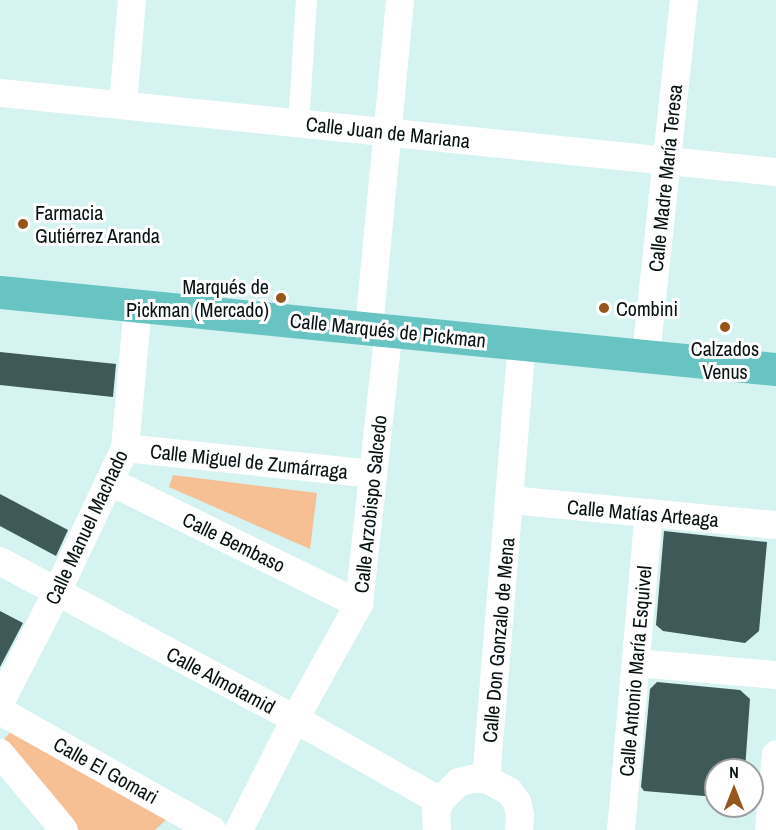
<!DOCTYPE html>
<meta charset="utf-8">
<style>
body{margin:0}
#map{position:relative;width:776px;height:830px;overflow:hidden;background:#d4f3f1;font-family:"Archivo Narrow",sans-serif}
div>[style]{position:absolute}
.green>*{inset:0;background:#f6bf94}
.building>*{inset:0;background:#3f5958}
.pedestrian>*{height:21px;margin:-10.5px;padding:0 10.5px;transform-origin:10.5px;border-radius:10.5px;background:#fff}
.minor>*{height:28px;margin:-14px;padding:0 14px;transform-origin:14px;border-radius:14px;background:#fff}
.primary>*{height:33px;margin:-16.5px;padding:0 16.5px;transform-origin:16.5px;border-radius:16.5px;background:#67c4c2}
.dots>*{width:16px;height:16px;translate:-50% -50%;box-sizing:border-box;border:3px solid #fff;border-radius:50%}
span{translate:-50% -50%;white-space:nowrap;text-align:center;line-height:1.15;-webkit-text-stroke:6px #fff;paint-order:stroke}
.street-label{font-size:20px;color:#061010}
.poi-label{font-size:20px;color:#061010}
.left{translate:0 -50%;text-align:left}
.right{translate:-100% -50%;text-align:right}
.north{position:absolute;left:704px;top:758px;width:60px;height:60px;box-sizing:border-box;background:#fff;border:2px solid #9b9f9f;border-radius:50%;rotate:0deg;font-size:16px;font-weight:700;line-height:24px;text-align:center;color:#061010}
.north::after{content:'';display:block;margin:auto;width:21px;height:27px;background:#94561b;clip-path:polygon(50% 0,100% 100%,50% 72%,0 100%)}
</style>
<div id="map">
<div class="green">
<i style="clip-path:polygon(173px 475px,317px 493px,310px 549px,169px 487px)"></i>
<i style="clip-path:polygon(13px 729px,167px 819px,155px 830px,79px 830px,1px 743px)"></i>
</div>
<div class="building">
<i style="clip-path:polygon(0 352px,116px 364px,113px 397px,0 385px)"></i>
<i style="clip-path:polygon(0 494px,68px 530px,56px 556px,0 526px)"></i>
<i style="clip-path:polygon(664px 531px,767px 542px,759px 631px,745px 643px,663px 631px,656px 625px)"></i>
<i style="clip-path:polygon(0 611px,23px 623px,0 667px)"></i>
<i style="clip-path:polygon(657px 682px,740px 690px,750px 699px,745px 770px,716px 770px,716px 797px,644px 791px,641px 787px,650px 689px)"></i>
</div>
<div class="pedestrian">
<i style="left:298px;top:123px;width:123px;rotate:-86.3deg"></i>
</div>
<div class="minor">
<i style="left:0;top:93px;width:780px;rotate:5.81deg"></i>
<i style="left:123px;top:105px;width:105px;rotate:-85.1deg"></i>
<i style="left:369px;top:328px;width:329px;rotate:-84.6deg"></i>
<i style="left:646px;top:355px;width:357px;rotate:-83.9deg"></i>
<i style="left:125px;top:448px;width:249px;rotate:6deg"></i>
<i style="left:109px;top:481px;width:279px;rotate:26.2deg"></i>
<i style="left:510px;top:500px;width:267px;rotate:5.4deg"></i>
<i style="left:0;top:561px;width:335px;rotate:28.2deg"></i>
<i style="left:295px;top:719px;width:167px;rotate:29.5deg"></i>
<i style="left:636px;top:663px;width:141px;rotate:4.9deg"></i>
<i style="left:0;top:703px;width:125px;rotate:-62.8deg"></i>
<i style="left:57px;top:592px;width:159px;rotate:-64.7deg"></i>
<i style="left:125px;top:448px;width:144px;rotate:-84.8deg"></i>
<i style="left:0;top:711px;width:243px;rotate:29.3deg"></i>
<i style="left:0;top:753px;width:100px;rotate:50.3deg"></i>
<i style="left:486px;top:779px;width:437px;rotate:-85.3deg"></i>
<i style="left:239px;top:830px;width:124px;rotate:-63.2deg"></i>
<i style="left:295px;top:719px;width:132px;rotate:-60.9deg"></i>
<i style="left:359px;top:604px;width:277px;rotate:-83.8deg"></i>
<i style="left:437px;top:830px;width:17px;rotate:-93deg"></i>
<i style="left:436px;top:813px;width:13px;rotate:-72deg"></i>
<i style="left:440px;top:801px;width:27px;rotate:-45deg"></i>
<i style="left:459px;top:782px;width:13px;rotate:-13deg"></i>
<i style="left:472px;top:779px;width:14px"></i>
<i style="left:486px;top:779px;width:26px;rotate:28deg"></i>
<i style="left:509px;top:791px;width:14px;rotate:54deg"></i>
<i style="left:517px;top:802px;width:13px;rotate:77deg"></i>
<i style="left:520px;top:815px;width:15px;rotate:94deg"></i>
<i style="left:621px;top:830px;width:318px;rotate:-85deg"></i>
<i style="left:769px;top:830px;width:76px;rotate:-84.7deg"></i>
</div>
<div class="primary">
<i style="left:0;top:292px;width:780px;rotate:5.67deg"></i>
</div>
<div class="dots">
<i style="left:23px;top:224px;background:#94561b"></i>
<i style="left:281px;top:298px;background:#94561b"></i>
<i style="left:604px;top:308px;background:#94561b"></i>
<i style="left:725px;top:327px;background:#94561b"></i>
</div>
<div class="street-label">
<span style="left:388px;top:132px;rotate:6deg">Calle Juan de Mariana</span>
<span style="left:665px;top:178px;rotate:-84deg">Calle Madre María Teresa</span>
<span style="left:388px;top:330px;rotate:6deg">Calle Marqués de Pickman</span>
<span style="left:249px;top:461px;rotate:6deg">Calle Miguel de Zumárraga</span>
<span style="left:370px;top:504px;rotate:-84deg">Calle Arzobispo Salcedo</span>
<span style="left:643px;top:513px;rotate:5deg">Calle Matías Arteaga</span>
<span style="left:86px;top:527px;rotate:-65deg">Calle Manuel Machado</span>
<span style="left:234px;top:542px;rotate:26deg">Calle Bembaso</span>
<span style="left:498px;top:640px;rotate:-85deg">Calle Don Gonzalo de Mena</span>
<span style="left:635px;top:671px;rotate:-85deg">Calle Antonio María Esquivel</span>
<span style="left:221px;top:680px;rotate:28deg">Calle Almotamid</span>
<span style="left:106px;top:770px;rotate:29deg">Calle El Gomari</span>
</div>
<div class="poi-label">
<span class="left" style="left:35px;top:224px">Farmacia<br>Gutiérrez Aranda</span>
<span class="right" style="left:269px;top:298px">Marqués de<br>Pickman (Mercado)</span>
<span class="left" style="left:616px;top:308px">Combini</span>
<span style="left:725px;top:360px">Calzados<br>Venus</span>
</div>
<div class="north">N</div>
</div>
